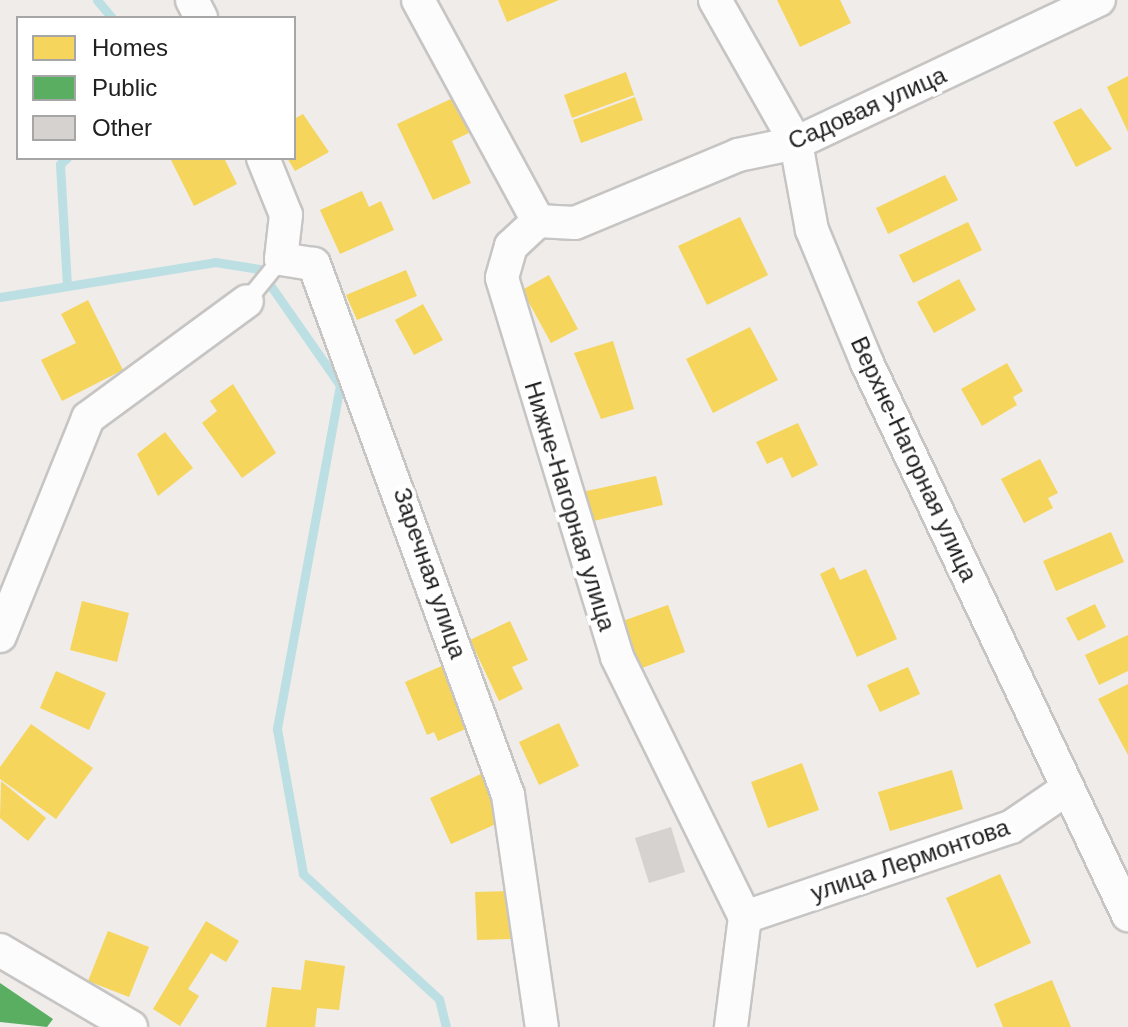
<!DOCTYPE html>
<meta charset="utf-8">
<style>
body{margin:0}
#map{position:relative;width:1128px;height:1027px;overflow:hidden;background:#efece9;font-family:Arial,sans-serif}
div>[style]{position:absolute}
.homes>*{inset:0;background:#f6d55c}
.public>*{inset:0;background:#5aae61}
.stream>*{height:9px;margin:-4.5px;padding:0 4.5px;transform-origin:4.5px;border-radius:4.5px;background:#bcdfe3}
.building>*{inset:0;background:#d6d2d0}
.roads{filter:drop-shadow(2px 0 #c6c5c4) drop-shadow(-2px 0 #c6c5c4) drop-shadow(0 2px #c6c5c4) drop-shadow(0 -2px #c6c5c4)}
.service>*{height:16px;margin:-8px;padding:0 8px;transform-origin:8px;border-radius:8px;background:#fdfcfc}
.minor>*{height:32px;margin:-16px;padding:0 16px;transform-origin:16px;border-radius:16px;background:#fdfcfc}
span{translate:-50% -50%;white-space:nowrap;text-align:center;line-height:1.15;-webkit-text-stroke:8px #fff;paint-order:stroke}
.street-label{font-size:24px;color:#212121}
.legend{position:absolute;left:16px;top:16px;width:280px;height:144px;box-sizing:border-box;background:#fff;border:2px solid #a6a6a6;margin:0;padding:10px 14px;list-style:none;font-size:24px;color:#212121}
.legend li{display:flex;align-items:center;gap:16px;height:40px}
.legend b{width:40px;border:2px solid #a6a6a6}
</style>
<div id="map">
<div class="homes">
<i style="clip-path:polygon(498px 0,559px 0,507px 22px)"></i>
<i style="clip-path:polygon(777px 0,840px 0,851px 23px,800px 47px)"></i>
<i style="clip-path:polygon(626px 72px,634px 95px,572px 118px,564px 95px)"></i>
<i style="clip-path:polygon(1128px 76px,1128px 132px,1107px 87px)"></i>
<i style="clip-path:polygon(455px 97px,471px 132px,452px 141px,471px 183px,433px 200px,397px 124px)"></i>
<i style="clip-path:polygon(635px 97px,643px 120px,581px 143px,573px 120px)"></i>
<i style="clip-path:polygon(1081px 108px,1112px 149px,1076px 167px,1053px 122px)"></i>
<i style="clip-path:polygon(303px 114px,329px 152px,295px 171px,287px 158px,294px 158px,294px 119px)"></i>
<i style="clip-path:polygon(170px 158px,224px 158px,237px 184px,194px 206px)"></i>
<i style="clip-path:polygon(945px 175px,958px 200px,888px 234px,876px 208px)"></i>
<i style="clip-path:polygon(362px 191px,369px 207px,381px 201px,394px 230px,340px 254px,320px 210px)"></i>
<i style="clip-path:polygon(740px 217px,768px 275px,707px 305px,678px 246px)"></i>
<i style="clip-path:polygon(968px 222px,982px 250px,913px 283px,899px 255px)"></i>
<i style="clip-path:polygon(406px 270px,417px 296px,357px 320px,346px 295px)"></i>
<i style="clip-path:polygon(549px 275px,578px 329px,551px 343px,522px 290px)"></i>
<i style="clip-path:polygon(959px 279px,976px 310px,934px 333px,917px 302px)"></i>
<i style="clip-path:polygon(88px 300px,123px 370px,62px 401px,41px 360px,76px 343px,61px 314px)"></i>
<i style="clip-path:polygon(423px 304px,443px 340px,414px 355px,395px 320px)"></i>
<i style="clip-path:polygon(750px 327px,778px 380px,713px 413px,686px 359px)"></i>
<i style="clip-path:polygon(613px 341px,634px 409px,601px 419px,574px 353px)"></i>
<i style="clip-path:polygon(1007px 363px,1023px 391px,1013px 397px,1017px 405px,982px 426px,961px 389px)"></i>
<i style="clip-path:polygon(233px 384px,276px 453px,242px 478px,202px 423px,217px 411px,210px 401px)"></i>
<i style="clip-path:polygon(798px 423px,818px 465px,792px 478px,782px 457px,767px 464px,756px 442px)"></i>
<i style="clip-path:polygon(165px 432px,193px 468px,158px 496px,137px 454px)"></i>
<i style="clip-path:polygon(1040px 459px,1058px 493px,1048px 498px,1053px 508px,1024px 523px,1001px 479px)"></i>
<i style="clip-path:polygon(656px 476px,663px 505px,589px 522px,582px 492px)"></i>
<i style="clip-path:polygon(1111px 532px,1124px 562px,1056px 591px,1043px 561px)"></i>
<i style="clip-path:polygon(834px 567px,840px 580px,866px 569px,897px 639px,857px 657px,820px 574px)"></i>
<i style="clip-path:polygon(82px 601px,129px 613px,117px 662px,70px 650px)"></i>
<i style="clip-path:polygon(1095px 604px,1106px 627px,1078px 641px,1066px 618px)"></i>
<i style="clip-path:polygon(668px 605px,685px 652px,634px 671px,617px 623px)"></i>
<i style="clip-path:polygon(510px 621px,528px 660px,512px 667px,523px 689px,499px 701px,470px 640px)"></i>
<i style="clip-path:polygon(1128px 635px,1128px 671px,1099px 685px,1085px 655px)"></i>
<i style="clip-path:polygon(444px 665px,470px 727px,438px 741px,434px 732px,427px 735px,405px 682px)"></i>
<i style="clip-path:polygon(908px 667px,920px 694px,880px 712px,867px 685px)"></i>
<i style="clip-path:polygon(56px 671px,106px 693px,89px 730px,40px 708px)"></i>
<i style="clip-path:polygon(1128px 684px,1128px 755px,1098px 699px)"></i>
<i style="clip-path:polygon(559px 723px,579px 766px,539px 785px,519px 742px)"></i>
<i style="clip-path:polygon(31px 724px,93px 768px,56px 819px,0 779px,0 767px)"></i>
<i style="clip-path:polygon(802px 763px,819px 810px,768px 828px,751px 782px)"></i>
<i style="clip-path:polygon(952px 770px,963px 809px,890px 831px,878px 792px)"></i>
<i style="clip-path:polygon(483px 773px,505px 820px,451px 844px,430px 798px)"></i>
<i style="clip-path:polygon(1px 781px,46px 818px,28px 841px,0 818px)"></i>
<i style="clip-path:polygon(1000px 874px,1031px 943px,977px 968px,946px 898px)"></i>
<i style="clip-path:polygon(510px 891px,511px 939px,477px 940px,475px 892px)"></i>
<i style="clip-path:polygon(206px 921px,239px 941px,226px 962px,211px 953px,188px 989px,199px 996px,180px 1026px,153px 1009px)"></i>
<i style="clip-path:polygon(108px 931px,149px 947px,129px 997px,88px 981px)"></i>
<i style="clip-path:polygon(305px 960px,345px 966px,339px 1010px,317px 1008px,315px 1027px,266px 1027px,272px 987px,301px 990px)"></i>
<i style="clip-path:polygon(1052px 980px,1071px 1027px,1003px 1027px,994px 1004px)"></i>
</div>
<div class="public">
<i style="clip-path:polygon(0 983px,53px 1019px,47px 1027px,0 1022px)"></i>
</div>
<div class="stream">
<i style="left:97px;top:0;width:23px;rotate:50deg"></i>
<i style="left:67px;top:286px;width:122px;rotate:-93.3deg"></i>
<i style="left:60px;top:164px;width:9px;rotate:-41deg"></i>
<i style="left:0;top:297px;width:218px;rotate:-9.2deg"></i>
<i style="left:215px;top:262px;width:45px;rotate:9deg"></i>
<i style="left:259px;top:269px;width:141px;rotate:55.1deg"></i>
<i style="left:340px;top:385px;width:350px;rotate:100.4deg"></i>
<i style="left:277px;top:729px;width:147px;rotate:79.8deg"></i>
<i style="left:303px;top:874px;width:185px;rotate:42.6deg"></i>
<i style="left:439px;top:999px;width:29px;rotate:76deg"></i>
</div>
<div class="building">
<i style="clip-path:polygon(671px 827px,685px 872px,649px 883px,635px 838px)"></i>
</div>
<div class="roads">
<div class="service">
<i style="left:247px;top:301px;width:54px;rotate:-51deg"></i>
</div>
<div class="minor">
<i style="left:192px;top:0;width:20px;rotate:63deg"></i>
<i style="left:418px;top:0;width:251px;rotate:61.5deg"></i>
<i style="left:715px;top:0;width:164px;rotate:60.5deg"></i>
<i style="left:796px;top:143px;width:88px;rotate:79.6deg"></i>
<i style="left:812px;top:230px;width:144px;rotate:67.5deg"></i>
<i style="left:867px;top:363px;width:611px;rotate:64.69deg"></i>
<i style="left:263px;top:158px;width:61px;rotate:68deg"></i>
<i style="left:286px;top:215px;width:44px;rotate:96.5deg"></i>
<i style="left:281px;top:259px;width:33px;rotate:9deg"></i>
<i style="left:314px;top:264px;width:565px;rotate:69.93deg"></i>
<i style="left:508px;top:795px;width:234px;rotate:81.7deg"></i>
<i style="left:538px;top:221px;width:37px;rotate:137deg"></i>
<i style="left:511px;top:246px;width:33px;rotate:106deg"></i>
<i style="left:502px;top:278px;width:396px;rotate:73.1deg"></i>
<i style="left:617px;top:657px;width:290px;rotate:63.8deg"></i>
<i style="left:745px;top:917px;width:111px;rotate:97.3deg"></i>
<i style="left:538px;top:221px;width:37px;rotate:3deg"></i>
<i style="left:575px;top:223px;width:177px;rotate:-22.6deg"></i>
<i style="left:738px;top:155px;width:59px;rotate:-11.7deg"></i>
<i style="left:796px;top:143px;width:335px;rotate:-25.3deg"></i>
<i style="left:0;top:636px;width:235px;rotate:-68deg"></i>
<i style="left:88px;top:418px;width:197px;rotate:-36.3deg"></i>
<i style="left:745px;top:917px;width:281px;rotate:-18.7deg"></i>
<i style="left:1011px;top:827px;width:69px;rotate:-34.4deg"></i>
<i style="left:0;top:950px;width:152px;rotate:30.4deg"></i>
</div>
</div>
<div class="street-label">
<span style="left:867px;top:108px;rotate:-24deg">Садовая улица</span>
<span style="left:914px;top:459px;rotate:65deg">Верхне-Нагорная улица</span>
<span style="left:570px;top:506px;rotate:73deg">Нижне-Нагорная улица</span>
<span style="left:430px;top:573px;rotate:71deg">Заречная улица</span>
<span style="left:910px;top:860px;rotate:-19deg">улица Лермонтова</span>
</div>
<ul class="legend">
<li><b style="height:22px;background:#f6d55c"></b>Homes</li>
<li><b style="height:22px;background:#5aae61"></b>Public</li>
<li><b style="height:22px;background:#d6d2d0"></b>Other</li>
</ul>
</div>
